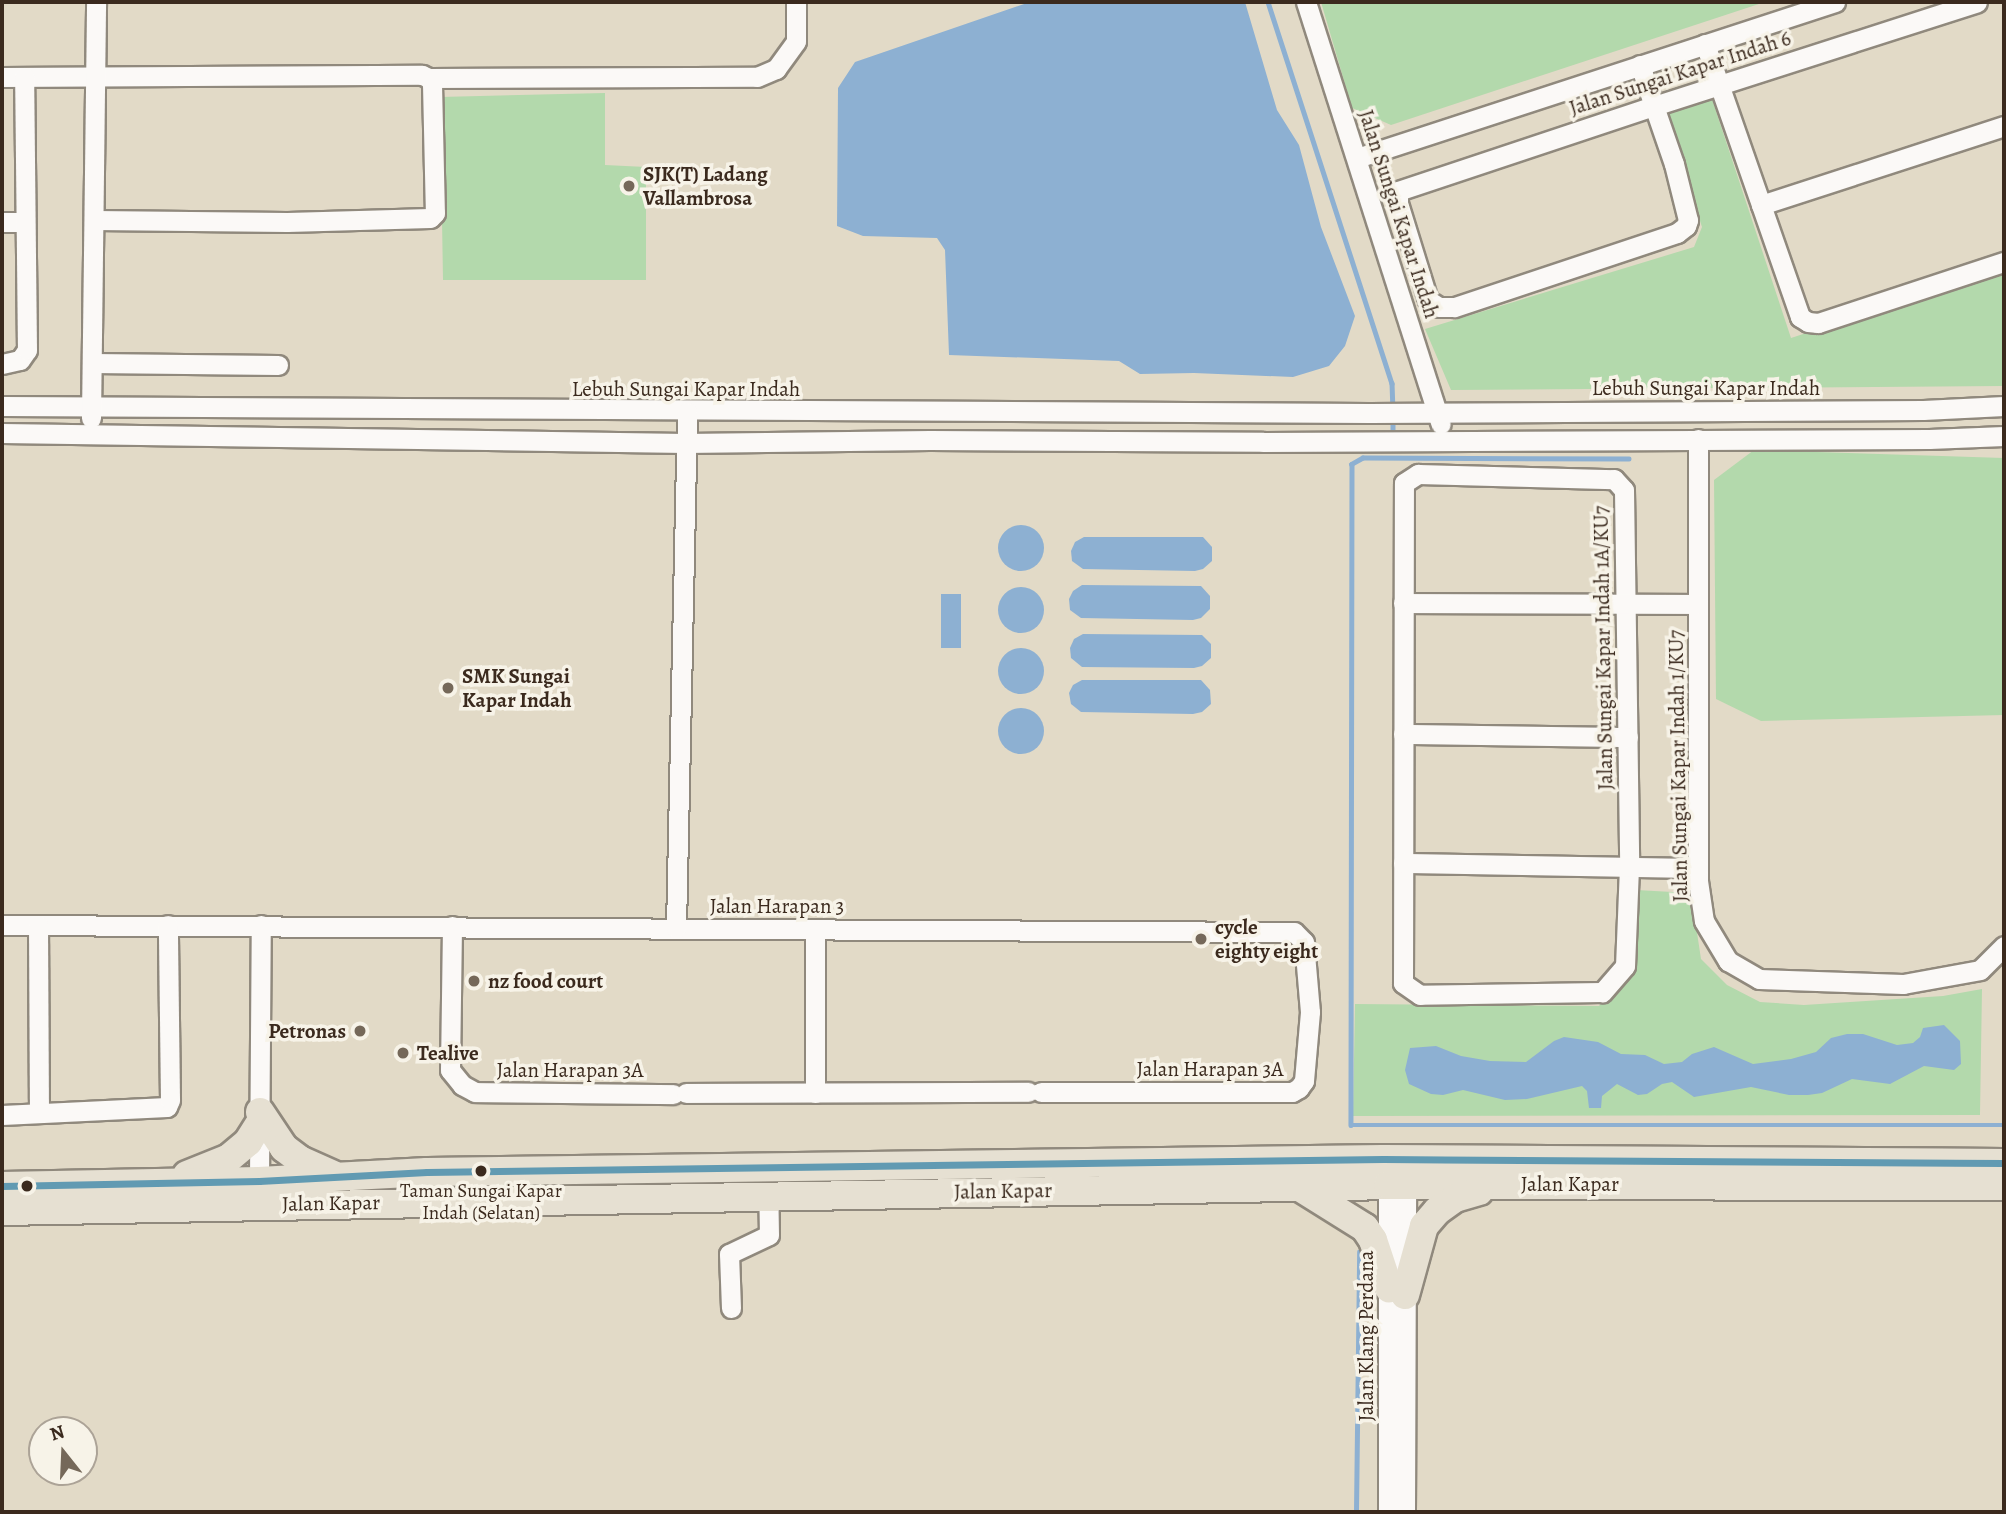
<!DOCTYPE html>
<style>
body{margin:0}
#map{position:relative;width:2006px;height:1514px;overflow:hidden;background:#e2dac7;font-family:Alegreya,serif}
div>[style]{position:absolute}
.green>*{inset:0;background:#b3d9ac}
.water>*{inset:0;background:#8db0d2}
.round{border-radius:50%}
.stream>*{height:4.5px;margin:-2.25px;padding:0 2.25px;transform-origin:2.25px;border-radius:2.25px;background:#8db0d2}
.roads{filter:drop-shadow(2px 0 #90897d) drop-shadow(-2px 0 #90897d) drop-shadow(0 2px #90897d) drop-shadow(0 -2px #90897d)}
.minor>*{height:19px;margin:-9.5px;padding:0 9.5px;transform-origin:9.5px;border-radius:9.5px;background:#fbf9f7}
.highway>*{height:28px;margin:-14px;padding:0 14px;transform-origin:14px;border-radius:14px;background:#e6e0d2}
.bus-1>*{height:7px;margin:-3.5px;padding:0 3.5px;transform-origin:3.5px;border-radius:3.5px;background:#619ab2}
.dots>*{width:19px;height:19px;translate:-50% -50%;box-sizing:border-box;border:4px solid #f7f3e8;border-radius:50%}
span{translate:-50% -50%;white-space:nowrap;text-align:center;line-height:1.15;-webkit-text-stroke:7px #f7f3e8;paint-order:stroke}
.bus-label{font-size:19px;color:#3b2a1e}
.street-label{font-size:21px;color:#3b2a1e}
.poi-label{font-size:21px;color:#3b2a1e;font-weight:700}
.left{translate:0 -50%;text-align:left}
.right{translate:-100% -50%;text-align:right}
.frame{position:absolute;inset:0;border:4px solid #3b2a1e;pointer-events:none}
.north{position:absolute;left:28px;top:1416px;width:70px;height:70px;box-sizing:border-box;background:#f7f3e8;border:2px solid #aca397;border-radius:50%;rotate:342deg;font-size:19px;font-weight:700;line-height:28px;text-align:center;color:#3b2a1e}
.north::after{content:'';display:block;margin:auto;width:24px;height:32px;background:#756859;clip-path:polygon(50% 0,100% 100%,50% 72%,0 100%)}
</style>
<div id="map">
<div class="green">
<i style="clip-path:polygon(1321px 2px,1765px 2px,1391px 125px,1352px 108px)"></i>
<i style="clip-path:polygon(605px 93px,605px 165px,646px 167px,646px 280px,443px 280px,440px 97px)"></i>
<i style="clip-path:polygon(1712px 99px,1791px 338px,2004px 268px,2004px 386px,1451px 390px,1425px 329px,1694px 247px,1702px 227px,1665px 115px)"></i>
<i style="clip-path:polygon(1754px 450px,2004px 458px,2004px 715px,1761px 721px,1716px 699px,1714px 480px)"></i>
<i style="clip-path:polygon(1636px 890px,1691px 893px,1701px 959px,1727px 985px,1760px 1002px,1804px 1005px,1943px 996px,1982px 989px,1980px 1115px,1353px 1116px,1355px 1004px,1599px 1006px,1633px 964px)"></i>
</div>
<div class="water">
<i style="clip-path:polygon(1030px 2px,1245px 2px,1277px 110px,1299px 145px,1321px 227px,1355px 316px,1345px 346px,1329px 366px,1293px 377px,1194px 373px,1140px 374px,1119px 361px,949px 355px,945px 250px,937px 238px,863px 236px,837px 226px,838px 88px,855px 62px)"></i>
<i class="round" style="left:998px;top:525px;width:46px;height:46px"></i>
<i style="clip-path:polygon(1084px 537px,1203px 537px,1212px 547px,1212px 561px,1203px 569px,1195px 571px,1083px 569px,1072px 561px,1071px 551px,1075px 542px)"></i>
<i style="clip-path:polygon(1082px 585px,1201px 586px,1210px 596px,1210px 609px,1201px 618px,1193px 620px,1081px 618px,1070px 610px,1069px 599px,1073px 591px)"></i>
<i class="round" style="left:998px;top:587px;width:46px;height:46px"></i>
<i style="clip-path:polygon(941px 594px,961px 594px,961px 648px,941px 648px)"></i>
<i style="clip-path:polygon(1083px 634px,1202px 635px,1211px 644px,1211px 658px,1202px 666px,1194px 668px,1082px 667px,1071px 658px,1070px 648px,1074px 639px)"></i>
<i class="round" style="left:998px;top:648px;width:46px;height:46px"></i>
<i style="clip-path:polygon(1082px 680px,1201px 680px,1210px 690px,1211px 704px,1202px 712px,1193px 714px,1081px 712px,1071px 704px,1069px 693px,1073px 685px)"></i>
<i class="round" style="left:998px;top:708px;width:46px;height:46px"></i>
<i style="clip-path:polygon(1944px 1025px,1960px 1041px,1961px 1064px,1954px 1070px,1924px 1066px,1890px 1084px,1852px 1079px,1822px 1093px,1808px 1095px,1789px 1095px,1751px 1087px,1694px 1097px,1672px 1082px,1662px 1084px,1647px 1094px,1638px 1095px,1617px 1084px,1602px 1096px,1601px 1108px,1589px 1108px,1587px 1091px,1582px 1086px,1527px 1099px,1505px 1100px,1463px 1090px,1443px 1095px,1431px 1094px,1409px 1084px,1405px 1070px,1410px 1048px,1436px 1046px,1461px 1056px,1490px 1061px,1526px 1062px,1554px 1041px,1564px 1037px,1598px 1042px,1621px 1054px,1645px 1055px,1664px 1064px,1682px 1062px,1692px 1054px,1714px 1047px,1753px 1064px,1791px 1059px,1816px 1052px,1831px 1038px,1847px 1034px,1863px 1034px,1897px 1045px,1913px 1043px,1920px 1037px,1923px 1028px)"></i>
</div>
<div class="stream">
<i style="left:1268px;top:2px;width:401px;rotate:72deg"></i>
<i style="left:1392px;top:383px;width:26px;rotate:88deg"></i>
<i style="left:1393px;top:418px;width:19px;rotate:90deg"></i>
<i style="left:1629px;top:459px;width:266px;rotate:-179.8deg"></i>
<i style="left:1363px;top:458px;width:13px;rotate:151deg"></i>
<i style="left:1352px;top:464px;width:661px;rotate:90.09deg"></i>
<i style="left:1351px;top:1125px;width:653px"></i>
<i style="left:1356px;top:1512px;width:260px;rotate:-89.3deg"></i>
</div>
<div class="roads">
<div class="minor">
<i style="left:1306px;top:2px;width:443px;rotate:72.3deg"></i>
<i style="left:1705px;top:44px;width:289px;rotate:70.8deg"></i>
<i style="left:1800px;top:317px;width:9px;rotate:32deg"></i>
<i style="left:1808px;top:322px;width:10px;rotate:6deg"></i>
<i style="left:1818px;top:323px;width:196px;rotate:-18.2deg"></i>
<i style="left:1640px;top:65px;width:43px;rotate:71.1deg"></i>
<i style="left:1654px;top:106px;width:61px;rotate:71deg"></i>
<i style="left:1674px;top:164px;width:58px;rotate:76deg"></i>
<i style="left:1688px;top:220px;width:6px;rotate:108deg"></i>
<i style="left:1686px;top:226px;width:11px;rotate:142deg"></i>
<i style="left:1677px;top:233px;width:235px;rotate:161.6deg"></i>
<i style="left:1454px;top:307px;width:15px;rotate:180deg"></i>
<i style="left:1439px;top:307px;width:13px;rotate:-148deg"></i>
<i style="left:1428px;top:300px;width:102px;rotate:-107.2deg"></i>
<i style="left:1398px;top:203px;width:12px;rotate:-90deg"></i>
<i style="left:1398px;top:191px;width:270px;rotate:-18.4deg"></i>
<i style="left:1654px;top:106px;width:339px;rotate:-17.8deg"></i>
<i style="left:2px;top:77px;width:420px;rotate:-0.3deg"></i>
<i style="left:422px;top:75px;width:8px;rotate:23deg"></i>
<i style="left:429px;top:78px;width:7px;rotate:63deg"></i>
<i style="left:432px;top:84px;width:129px;rotate:88.7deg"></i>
<i style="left:435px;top:213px;width:7px;rotate:135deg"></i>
<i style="left:430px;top:218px;width:143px;rotate:178.4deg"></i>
<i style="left:287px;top:222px;width:193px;rotate:-179.4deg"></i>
<i style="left:429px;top:78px;width:328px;rotate:-0.2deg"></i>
<i style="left:757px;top:77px;width:21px;rotate:-23deg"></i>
<i style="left:776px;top:69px;width:34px;rotate:-54deg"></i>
<i style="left:796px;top:41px;width:39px;rotate:-90deg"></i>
<i style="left:1357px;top:158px;width:503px;rotate:-18.07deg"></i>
<i style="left:1761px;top:205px;width:256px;rotate:-18deg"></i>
<i style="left:2px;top:222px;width:23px"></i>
<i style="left:92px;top:363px;width:186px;rotate:0.6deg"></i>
<i style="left:2px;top:364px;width:18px;rotate:-13deg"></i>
<i style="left:20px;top:360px;width:12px;rotate:-55deg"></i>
<i style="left:27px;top:350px;width:273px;rotate:-90.6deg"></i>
<i style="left:2px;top:406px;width:1367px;rotate:0.29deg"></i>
<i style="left:1369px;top:413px;width:554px;rotate:-0.31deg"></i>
<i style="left:1923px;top:410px;width:81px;rotate:-2.8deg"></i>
<i style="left:91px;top:418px;width:416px;rotate:-89.3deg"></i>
<i style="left:2px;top:433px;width:683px;rotate:0.84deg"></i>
<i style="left:685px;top:443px;width:245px;rotate:-0.7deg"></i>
<i style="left:930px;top:440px;width:333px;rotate:0.3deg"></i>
<i style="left:1263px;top:442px;width:666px;rotate:-0.26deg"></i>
<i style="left:1929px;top:439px;width:75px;rotate:-2.3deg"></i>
<i style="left:1698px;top:439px;width:442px;rotate:90deg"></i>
<i style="left:1698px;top:881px;width:40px;rotate:81.5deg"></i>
<i style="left:1704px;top:921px;width:47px;rotate:59deg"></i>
<i style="left:1728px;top:961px;width:36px;rotate:30deg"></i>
<i style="left:1759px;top:979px;width:144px;rotate:2deg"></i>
<i style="left:1903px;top:984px;width:78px;rotate:-10.3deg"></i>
<i style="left:1980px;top:970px;width:34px;rotate:-45deg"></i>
<i style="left:1418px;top:474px;width:196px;rotate:1.5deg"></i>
<i style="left:1614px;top:479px;width:15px;rotate:48deg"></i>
<i style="left:1624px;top:490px;width:377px;rotate:89.2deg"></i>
<i style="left:1629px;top:867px;width:99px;rotate:92.3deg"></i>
<i style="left:1625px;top:966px;width:35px;rotate:131deg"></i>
<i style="left:1602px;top:992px;width:182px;rotate:179.1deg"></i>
<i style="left:1420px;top:995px;width:21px;rotate:-145deg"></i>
<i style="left:1403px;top:983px;width:500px;rotate:-89.89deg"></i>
<i style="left:1404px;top:483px;width:17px;rotate:-33deg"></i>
<i style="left:1403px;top:603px;width:295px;rotate:0.2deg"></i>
<i style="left:1403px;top:734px;width:225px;rotate:0.8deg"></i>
<i style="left:1403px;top:863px;width:295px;rotate:1deg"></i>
<i style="left:2px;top:925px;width:1292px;rotate:0.31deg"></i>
<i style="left:1294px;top:932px;width:14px;rotate:45deg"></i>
<i style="left:1304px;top:942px;width:70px;rotate:85.1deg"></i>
<i style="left:1310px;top:1012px;width:69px;rotate:95deg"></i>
<i style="left:1304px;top:1081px;width:9px;rotate:126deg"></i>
<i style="left:1299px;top:1088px;width:8px;rotate:150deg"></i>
<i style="left:1292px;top:1092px;width:251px;rotate:180deg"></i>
<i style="left:38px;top:925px;width:188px;rotate:89.7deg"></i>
<i style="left:452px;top:926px;width:144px;rotate:90.8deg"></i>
<i style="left:450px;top:1070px;width:19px;rotate:51deg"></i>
<i style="left:462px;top:1085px;width:15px;rotate:28deg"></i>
<i style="left:475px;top:1092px;width:198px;rotate:0.6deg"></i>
<i style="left:676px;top:928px;width:516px;rotate:-88.78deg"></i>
<i style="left:815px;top:929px;width:164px;rotate:90deg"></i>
<i style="left:686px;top:1093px;width:342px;rotate:-0.2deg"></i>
<i style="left:2px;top:1115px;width:165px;rotate:-2.8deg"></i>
<i style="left:167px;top:1107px;width:8px;rotate:-67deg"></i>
<i style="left:170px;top:1100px;width:175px;rotate:-90.7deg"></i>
<i style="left:259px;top:1181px;width:256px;rotate:-89.6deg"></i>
<i style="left:731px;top:1308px;width:54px;rotate:-92.1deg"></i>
<i style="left:729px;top:1254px;width:44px;rotate:-25.4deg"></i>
<i style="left:769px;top:1235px;width:39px;rotate:-91deg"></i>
<i style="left:1388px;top:1512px;width:338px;rotate:-90deg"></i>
<i style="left:1405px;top:1512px;width:337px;rotate:-89.8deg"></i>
</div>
<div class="highway">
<i style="left:260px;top:1112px;width:43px;rotate:56.3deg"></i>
<i style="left:284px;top:1148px;width:20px;rotate:37deg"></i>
<i style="left:300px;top:1160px;width:35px;rotate:24deg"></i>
<i style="left:187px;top:1175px;width:45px;rotate:-22deg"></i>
<i style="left:229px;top:1158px;width:25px;rotate:-40deg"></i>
<i style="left:248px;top:1142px;width:22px;rotate:-58deg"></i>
<i style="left:2px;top:1186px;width:257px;rotate:-1.1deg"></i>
<i style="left:259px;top:1181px;width:168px;rotate:-3.1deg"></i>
<i style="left:427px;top:1172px;width:956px;rotate:-0.78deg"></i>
<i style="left:1383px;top:1159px;width:621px;rotate:0.37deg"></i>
<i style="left:1301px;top:1188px;width:75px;rotate:32deg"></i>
<i style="left:1365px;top:1228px;width:14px;rotate:56deg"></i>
<i style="left:1373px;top:1240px;width:51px;rotate:71.6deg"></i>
<i style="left:2px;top:1211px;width:1386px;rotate:-1.07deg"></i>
<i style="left:1388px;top:1185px;width:616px;rotate:0.09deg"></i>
<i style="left:1405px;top:1295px;width:72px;rotate:-74.6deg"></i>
<i style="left:1424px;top:1226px;width:20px;rotate:-49deg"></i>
<i style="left:1437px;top:1211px;width:22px;rotate:-36deg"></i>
<i style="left:1455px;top:1198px;width:25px;rotate:-16deg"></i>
</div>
</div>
<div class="bus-1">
<i style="left:2px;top:1186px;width:257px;rotate:-1.1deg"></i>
<i style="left:259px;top:1181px;width:168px;rotate:-3.1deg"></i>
<i style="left:427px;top:1172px;width:956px;rotate:-0.78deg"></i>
<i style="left:1383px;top:1159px;width:621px;rotate:0.37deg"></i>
</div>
<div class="dots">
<i style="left:629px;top:186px;background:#756859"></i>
<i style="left:448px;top:688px;background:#756859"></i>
<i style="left:1201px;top:939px;background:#756859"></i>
<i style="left:474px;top:981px;background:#756859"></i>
<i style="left:360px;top:1031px;background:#756859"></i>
<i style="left:403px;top:1053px;background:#756859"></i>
<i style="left:481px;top:1171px;background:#3b2a1e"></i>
<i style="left:27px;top:1186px;background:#3b2a1e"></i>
</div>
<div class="bus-label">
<span style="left:481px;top:1203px">Taman Sungai Kapar<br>Indah (Selatan)</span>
</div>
<div class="street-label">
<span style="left:1680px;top:73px;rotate:-18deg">Jalan Sungai Kapar Indah 6</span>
<span style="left:1399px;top:214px;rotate:72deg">Jalan Sungai Kapar Indah</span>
<span style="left:1706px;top:388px">Lebuh Sungai Kapar Indah</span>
<span style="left:686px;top:389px">Lebuh Sungai Kapar Indah</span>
<span style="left:1603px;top:648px;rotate:-91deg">Jalan Sungai Kapar Indah 1A/KU7</span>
<span style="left:1678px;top:766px;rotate:-91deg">Jalan Sungai Kapar Indah 1/KU7</span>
<span style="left:777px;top:906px">Jalan Harapan 3</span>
<span style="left:1210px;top:1069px">Jalan Harapan 3A</span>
<span style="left:570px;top:1070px">Jalan Harapan 3A</span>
<span style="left:1570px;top:1184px">Jalan Kapar</span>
<span style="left:1003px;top:1191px;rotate:-1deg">Jalan Kapar</span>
<span style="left:331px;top:1203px;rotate:-1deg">Jalan Kapar</span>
<span style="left:1366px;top:1336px;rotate:-90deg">Jalan Klang Perdana</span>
</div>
<div class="poi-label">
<span class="left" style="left:643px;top:186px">SJK(T) Ladang<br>Vallambrosa</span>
<span class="left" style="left:462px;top:688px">SMK Sungai<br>Kapar Indah</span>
<span class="left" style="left:1215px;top:939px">cycle<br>eighty eight</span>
<span class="left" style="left:488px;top:981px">nz food court</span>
<span class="right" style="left:346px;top:1031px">Petronas</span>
<span class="left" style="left:417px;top:1053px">Tealive</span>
</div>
<div class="frame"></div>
<div class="north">N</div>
</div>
